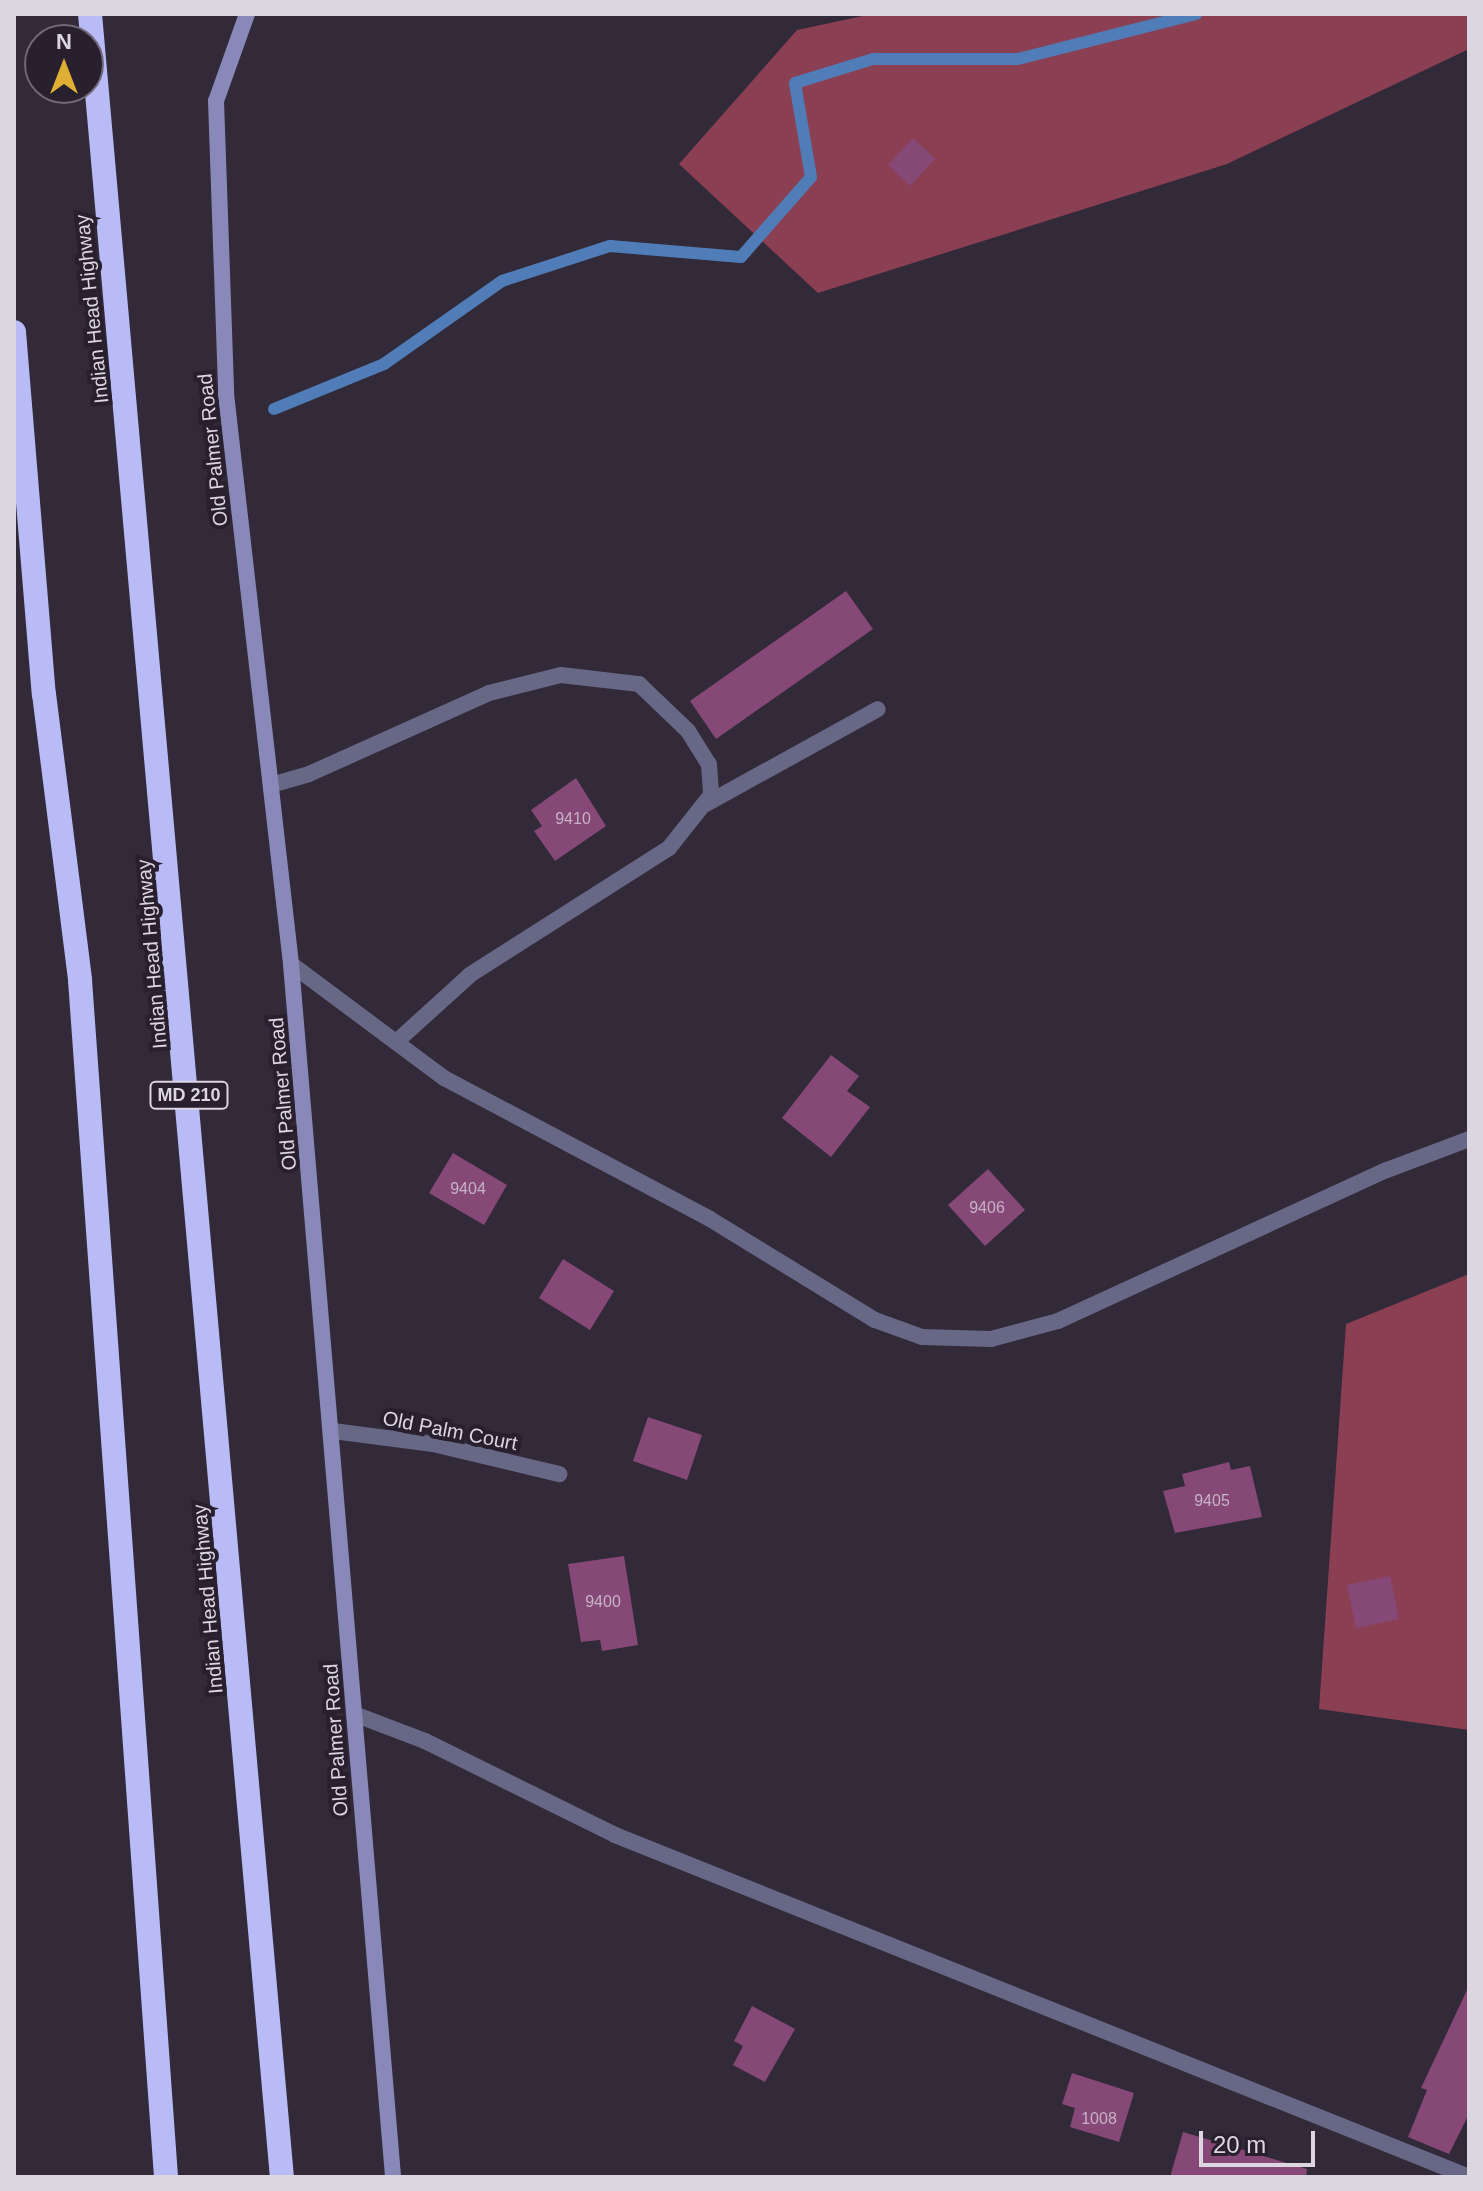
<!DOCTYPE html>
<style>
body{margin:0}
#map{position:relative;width:1483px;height:2191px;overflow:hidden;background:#322939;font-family:Helvetica,sans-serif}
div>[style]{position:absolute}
.forest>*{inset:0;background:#8a3f53}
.stream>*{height:12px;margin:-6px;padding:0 6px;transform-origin:6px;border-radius:6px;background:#507db7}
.building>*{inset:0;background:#864876}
.lane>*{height:16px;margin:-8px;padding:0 8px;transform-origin:8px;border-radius:8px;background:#676886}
.street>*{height:16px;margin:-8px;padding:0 8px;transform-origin:8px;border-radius:8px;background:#676886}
.secondary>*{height:16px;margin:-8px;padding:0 8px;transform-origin:8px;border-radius:8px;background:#8889b8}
.highway>*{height:24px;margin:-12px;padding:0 12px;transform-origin:12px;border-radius:12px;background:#b9bbf6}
span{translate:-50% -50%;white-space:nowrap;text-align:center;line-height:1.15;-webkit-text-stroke:8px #281f2f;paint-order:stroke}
.number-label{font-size:16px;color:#c6b2c6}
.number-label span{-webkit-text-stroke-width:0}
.shield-label span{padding:2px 6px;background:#281f2f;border:2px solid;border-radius:6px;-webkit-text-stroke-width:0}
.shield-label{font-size:18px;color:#dcd6e1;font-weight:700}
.street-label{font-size:20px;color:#dcd6e1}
.frame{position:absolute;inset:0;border:16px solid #dcd6e1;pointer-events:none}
.north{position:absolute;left:24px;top:24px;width:80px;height:80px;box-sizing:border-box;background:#281f2f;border:2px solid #706876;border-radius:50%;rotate:0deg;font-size:22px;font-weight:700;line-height:32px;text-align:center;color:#dcd6e1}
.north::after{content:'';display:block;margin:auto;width:28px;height:36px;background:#e0b034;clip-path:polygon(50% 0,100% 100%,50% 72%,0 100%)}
.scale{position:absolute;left:1199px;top:2131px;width:116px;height:36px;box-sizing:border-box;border:4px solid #dcd6e1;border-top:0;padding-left:10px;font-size:24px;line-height:28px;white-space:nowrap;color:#dcd6e1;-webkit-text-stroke:6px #281f2f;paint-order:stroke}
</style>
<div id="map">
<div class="forest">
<i style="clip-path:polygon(872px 14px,1469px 14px,1469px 49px,1227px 164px,818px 293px,679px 164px,797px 30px)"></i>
<i style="clip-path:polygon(1469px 1274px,1469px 1730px,1319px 1709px,1346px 1324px)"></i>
</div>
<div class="stream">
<i style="left:274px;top:409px;width:119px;rotate:-22.2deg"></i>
<i style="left:384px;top:364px;width:144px;rotate:-35.1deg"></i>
<i style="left:502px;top:281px;width:114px;rotate:-18deg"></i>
<i style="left:610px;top:246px;width:131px;rotate:4.8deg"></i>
<i style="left:741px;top:257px;width:106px;rotate:-48.8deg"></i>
<i style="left:811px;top:177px;width:95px;rotate:-99.7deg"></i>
<i style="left:795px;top:83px;width:82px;rotate:-17.1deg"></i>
<i style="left:873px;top:59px;width:145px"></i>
<i style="left:1018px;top:59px;width:184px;rotate:-14.2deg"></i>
</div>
<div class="building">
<i style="clip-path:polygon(913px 138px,935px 159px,910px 186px,888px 165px)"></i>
<i style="clip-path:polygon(846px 591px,873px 629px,716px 739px,690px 701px)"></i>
<i style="clip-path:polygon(576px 778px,606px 826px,555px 861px,534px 831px,542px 826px,531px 810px)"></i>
<i style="clip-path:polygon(831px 1055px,859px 1076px,847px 1091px,870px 1107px,831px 1157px,782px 1118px)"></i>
<i style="clip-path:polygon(453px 1153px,507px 1185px,484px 1225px,429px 1193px)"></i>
<i style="clip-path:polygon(988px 1169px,1025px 1210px,985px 1246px,948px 1205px)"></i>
<i style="clip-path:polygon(563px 1259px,614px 1291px,590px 1330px,539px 1298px)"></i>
<i style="clip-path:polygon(648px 1417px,702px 1435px,687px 1480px,633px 1461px)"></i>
<i style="clip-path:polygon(1229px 1462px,1231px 1470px,1250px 1466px,1262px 1517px,1175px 1533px,1163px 1491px,1185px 1486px,1182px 1474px)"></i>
<i style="clip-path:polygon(624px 1556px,638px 1645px,602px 1651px,600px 1640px,581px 1642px,568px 1564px)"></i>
<i style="clip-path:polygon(1390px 1576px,1399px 1619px,1356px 1628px,1347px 1585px)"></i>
<i style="clip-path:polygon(1467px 1990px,1469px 2114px,1449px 2154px,1408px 2137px,1427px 2090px,1421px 2088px)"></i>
<i style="clip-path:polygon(752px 2006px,795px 2029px,765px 2082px,733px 2065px,743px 2046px,734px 2041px)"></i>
<i style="clip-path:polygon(1072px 2073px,1134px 2093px,1119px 2142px,1070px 2127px,1075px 2108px,1062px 2104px)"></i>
<i style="clip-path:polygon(1183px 2132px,1307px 2169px,1306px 2177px,1170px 2177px)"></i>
</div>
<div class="lane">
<i style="left:354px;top:1714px;width:76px;rotate:20.8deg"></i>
<i style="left:425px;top:1741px;width:212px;rotate:26.3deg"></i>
<i style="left:615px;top:1835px;width:920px;rotate:21.82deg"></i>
</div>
<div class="street">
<i style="left:271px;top:785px;width:40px;rotate:-16deg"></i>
<i style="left:309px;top:774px;width:197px;rotate:-24.2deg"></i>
<i style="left:489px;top:693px;width:74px;rotate:-14deg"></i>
<i style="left:561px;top:675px;width:79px;rotate:6.6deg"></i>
<i style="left:639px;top:684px;width:68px;rotate:43.8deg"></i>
<i style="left:688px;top:731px;width:39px;rotate:58deg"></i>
<i style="left:709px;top:764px;width:31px;rotate:86deg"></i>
<i style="left:711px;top:795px;width:68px;rotate:128.4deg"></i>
<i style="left:669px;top:848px;width:236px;rotate:147.5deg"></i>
<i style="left:470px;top:975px;width:100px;rotate:137.8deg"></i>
<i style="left:706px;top:804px;width:196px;rotate:-28.9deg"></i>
<i style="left:291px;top:964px;width:191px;rotate:36.7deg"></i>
<i style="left:444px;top:1078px;width:301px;rotate:27.9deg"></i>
<i style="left:710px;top:1219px;width:193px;rotate:31.5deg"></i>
<i style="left:875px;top:1320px;width:50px;rotate:19.9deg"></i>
<i style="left:922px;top:1337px;width:69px;rotate:1.7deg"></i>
<i style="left:991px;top:1339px;width:69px;rotate:-15deg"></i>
<i style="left:1058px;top:1321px;width:362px;rotate:-24.7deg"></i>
<i style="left:1387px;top:1170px;width:88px;rotate:-20.7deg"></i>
<i style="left:333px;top:1431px;width:101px;rotate:7.4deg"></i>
<i style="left:433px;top:1444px;width:130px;rotate:13.4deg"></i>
</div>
<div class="secondary">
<i style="left:247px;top:14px;width:92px;rotate:109.6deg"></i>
<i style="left:216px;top:101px;width:293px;rotate:88deg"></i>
<i style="left:226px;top:394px;width:574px;rotate:83.49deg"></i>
<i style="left:291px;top:964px;width:1217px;rotate:85.19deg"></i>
</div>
<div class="highway">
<i style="left:90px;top:14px;width:2172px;rotate:84.93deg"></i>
<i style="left:14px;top:332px;width:363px;rotate:85.3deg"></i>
<i style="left:44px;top:694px;width:288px;rotate:82.8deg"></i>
<i style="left:80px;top:980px;width:1200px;rotate:85.89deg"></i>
</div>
<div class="number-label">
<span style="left:573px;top:819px">9410</span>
<span style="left:468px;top:1189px">9404</span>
<span style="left:987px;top:1208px">9406</span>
<span style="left:1212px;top:1501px">9405</span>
<span style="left:603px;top:1602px">9400</span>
<span style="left:1099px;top:2119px">1008</span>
</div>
<div class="shield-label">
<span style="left:189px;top:1095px">MD 210</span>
</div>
<div class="street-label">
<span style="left:92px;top:309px;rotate:-96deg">Indian Head Highway</span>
<span style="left:213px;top:450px;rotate:-96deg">Old Palmer Road</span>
<span style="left:152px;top:954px;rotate:-95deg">Indian Head Highway</span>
<span style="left:283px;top:1094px;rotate:-95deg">Old Palmer Road</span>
<span style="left:450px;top:1431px;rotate:11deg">Old Palm Court</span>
<span style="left:208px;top:1599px;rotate:-95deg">Indian Head Highway</span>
<span style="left:336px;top:1740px;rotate:-94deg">Old Palmer Road</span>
</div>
<div class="frame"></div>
<div class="north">N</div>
<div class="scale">20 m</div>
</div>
